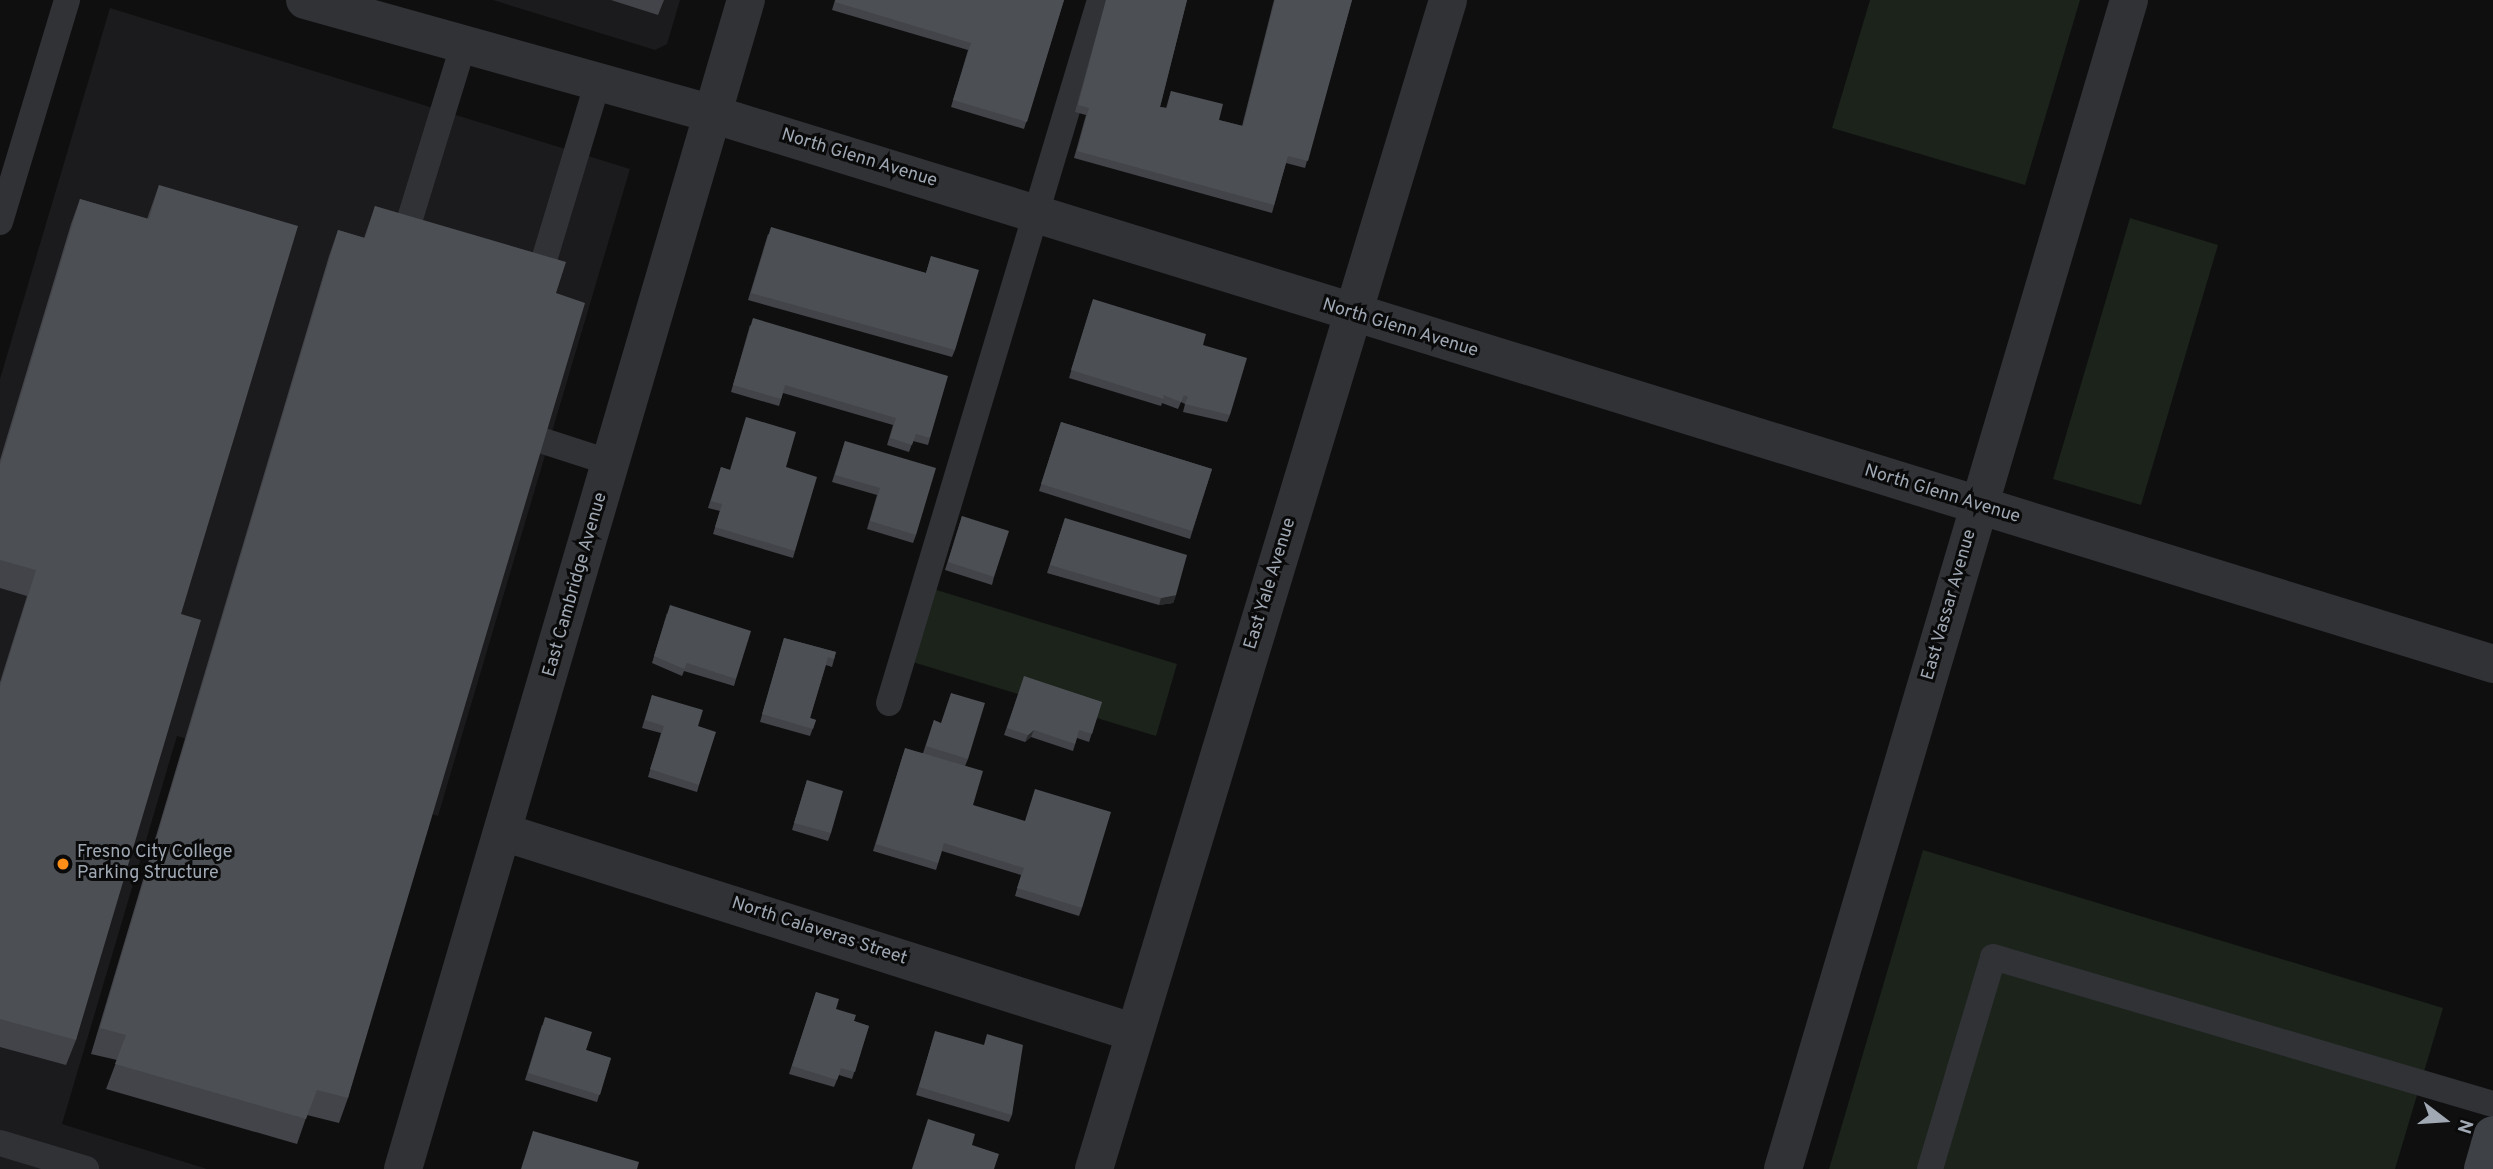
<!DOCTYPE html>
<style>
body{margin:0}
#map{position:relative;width:2493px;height:1169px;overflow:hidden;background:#0f0f10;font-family:Overpass,sans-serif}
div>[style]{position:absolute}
.built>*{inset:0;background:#1b1b1d}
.green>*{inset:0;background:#1b231b}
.lane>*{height:26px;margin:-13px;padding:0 13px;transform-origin:13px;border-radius:13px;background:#303236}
.street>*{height:38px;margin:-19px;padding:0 19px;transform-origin:19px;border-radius:19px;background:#303236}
.secondary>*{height:38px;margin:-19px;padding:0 19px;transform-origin:19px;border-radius:19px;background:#3e4146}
.wall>*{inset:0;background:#424449}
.shaded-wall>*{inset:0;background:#292b2d}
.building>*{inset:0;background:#4c4f54}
.dots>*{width:19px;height:19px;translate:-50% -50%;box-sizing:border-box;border:4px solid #0a0a0b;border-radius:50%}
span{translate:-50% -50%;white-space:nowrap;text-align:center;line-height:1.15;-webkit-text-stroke:6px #0a0a0b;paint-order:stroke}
.street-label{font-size:18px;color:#9fa8b3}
.poi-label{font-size:18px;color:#9fa8b3}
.left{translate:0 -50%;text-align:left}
.north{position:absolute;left:2409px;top:1085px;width:70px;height:70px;-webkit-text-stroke:5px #0a0a0b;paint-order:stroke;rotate:107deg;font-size:19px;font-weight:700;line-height:28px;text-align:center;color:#9fa8b3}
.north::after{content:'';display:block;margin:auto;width:24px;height:32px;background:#9fa8b3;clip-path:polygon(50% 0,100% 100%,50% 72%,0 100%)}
</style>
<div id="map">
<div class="built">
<i style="clip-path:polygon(493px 0,680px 0,667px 44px,655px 50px)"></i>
<i style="clip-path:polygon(110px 8px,630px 169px,438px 816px,177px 736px,62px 1124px,207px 1169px,0 1169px,0 379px)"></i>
</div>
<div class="green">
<i style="clip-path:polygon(1870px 0,2080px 0,2025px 185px,1832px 128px)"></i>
<i style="clip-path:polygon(2130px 218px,2218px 245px,2141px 505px,2053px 479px)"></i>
<i style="clip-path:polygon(917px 584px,1177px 664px,1156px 736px,896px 657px)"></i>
<i style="clip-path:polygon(1923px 850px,2443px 1008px,2395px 1169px,1829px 1169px)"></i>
</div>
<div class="lane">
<i style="left:0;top:222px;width:232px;rotate:-73.2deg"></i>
<i style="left:400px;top:251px;width:214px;rotate:-72.9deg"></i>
<i style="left:535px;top:290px;width:215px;rotate:-73.2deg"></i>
<i style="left:509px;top:430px;width:108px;rotate:17.8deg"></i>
<i style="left:889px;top:703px;width:734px;rotate:-73.29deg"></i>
<i style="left:0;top:1143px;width:90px;rotate:16.8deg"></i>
<i style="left:1930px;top:1169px;width:221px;rotate:-73.4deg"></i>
<i style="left:1993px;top:957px;width:521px;rotate:16.38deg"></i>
</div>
<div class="street">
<i style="left:305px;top:0;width:423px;rotate:15.6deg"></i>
<i style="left:712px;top:114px;width:1864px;rotate:17.16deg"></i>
<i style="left:503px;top:832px;width:663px;rotate:17.64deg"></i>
<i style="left:403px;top:1169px;width:1218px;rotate:-73.65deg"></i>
<i style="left:1094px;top:1169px;width:1221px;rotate:-73.15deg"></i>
<i style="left:1783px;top:1169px;width:1219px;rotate:-73.51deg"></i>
</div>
<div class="secondary">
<i style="left:2483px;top:1169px;width:35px;rotate:-74deg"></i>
</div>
<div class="wall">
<i style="clip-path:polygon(611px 0,664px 0,658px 15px)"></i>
<i style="clip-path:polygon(835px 0,1064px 0,1024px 129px,951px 107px,968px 50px,832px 10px)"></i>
<i style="clip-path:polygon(1106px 0,1187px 0,1160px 107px,1166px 108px,1171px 91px,1219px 120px,1242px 126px,1274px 0,1352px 0,1305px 168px,1286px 163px,1272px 213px,1074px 158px,1086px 115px,1075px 112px)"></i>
<i style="clip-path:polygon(159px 185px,181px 614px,76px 1040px,66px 1065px,0 1047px,0 682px,27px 596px,0 588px,0 460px,71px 224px,80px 199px,147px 219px)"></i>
<i style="clip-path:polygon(375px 206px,556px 293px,348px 1098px,339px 1123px,307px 1115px,297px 1144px,106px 1089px,117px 1060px,91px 1054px,329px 256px,338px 230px,364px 238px)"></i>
<i style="clip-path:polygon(768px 234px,926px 273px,931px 256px,955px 350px,952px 357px,748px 300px)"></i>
<i style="clip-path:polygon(1091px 306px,1230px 415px,1227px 422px,1183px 412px,1185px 404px,1181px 402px,1178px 409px,1162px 403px,1161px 406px,1069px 378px)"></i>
<i style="clip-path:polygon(750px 325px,930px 438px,928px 445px,913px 441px,909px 452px,887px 445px,893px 425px,783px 393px,779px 406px,731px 392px)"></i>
<i style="clip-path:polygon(1061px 422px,1212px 469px,1190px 539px,1039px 491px)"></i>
<i style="clip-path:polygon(845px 441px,916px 535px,913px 543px,867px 529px,877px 495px,832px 482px)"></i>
<i style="clip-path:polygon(721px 467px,730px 470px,786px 467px,795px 551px,793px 558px,713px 534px,720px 511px,708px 508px)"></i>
<i style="clip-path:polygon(962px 516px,994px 577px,992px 585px,945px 570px)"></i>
<i style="clip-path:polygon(1065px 518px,1176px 595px,1173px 603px,1159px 605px,1047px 573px)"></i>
<i style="clip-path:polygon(667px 613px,736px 679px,734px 686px,684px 671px,682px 676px,652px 663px)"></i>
<i style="clip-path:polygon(784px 638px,836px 652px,832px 667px,826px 665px,810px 718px,816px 720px,810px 736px,760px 722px)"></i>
<i style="clip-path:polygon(1024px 677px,1102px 702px,1089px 742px,1077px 738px,1073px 751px,1031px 737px,1025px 742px,1004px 735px)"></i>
<i style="clip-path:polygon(652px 695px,698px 726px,699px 785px,697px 792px,648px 777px,661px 733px,642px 728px)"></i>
<i style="clip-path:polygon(934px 720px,968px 759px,965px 766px,973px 805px,1082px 908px,1079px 916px,1015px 896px,1021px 875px,942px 851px,936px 870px,873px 851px,903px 755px,923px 753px)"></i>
<i style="clip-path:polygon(807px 780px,831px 833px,828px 841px,792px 830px)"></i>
<i style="clip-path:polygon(816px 992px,836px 1009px,854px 1021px,869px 1026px,852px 1079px,839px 1075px,834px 1087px,789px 1074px)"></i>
<i style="clip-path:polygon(542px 1025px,586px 1050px,611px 1058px,597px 1102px,525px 1080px)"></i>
<i style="clip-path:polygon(933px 1039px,1012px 1115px,1009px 1122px,916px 1095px)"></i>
</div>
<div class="shaded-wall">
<i style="clip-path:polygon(1176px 595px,1173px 603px,1159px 605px,1161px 598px)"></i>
<i style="clip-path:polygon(1034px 730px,1031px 737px,1025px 742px,1028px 735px)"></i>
</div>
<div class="building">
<i style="clip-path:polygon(836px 0,1064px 0,1027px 122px,953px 100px,971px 43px,835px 2px)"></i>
<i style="clip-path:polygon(1106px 0,1187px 0,1160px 107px,1167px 108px,1171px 91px,1223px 104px,1219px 120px,1243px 126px,1275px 0,1352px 0,1308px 161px,1288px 156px,1274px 205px,1077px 151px,1089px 108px,1078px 105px)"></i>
<i style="clip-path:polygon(159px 185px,298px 226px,181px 614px,201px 620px,76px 1040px,0 1019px,0 686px,36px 570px,0 560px,0 465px,80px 199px,149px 219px)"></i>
<i style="clip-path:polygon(375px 206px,566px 262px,556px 293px,585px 303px,348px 1098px,317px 1090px,306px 1119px,115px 1064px,126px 1035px,100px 1028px,338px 230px,365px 238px)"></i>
<i style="clip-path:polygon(771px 227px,926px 273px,931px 256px,979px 270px,955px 350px,751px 293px)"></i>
<i style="clip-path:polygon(1093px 299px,1206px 334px,1203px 345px,1247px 358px,1230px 415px,1185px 404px,1188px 397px,1184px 395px,1181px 402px,1163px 395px,1164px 399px,1071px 370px)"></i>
<i style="clip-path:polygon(753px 318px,948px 376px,930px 438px,916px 434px,912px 445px,890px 438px,896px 418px,785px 385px,781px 399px,733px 385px)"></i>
<i style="clip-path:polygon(746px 417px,796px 432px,786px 467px,817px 477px,795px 551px,715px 527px,722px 504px,711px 501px,721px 467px,730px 470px)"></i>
<i style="clip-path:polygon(1061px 422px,1212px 469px,1192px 531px,1041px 484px)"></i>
<i style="clip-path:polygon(845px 441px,936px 468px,916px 535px,870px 521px,880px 488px,835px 475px)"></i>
<i style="clip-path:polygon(962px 516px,1009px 531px,994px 577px,948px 562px)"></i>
<i style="clip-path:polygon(1065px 518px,1187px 555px,1176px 595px,1161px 598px,1050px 565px)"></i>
<i style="clip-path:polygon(670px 605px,751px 631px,736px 679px,687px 663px,684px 669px,654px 656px)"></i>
<i style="clip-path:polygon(784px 638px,836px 652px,834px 659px,828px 657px,810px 718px,816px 720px,813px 729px,762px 714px)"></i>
<i style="clip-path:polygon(1024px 676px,1102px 702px,1092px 734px,1079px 730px,1075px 744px,1034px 730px,1028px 735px,1007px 728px)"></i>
<i style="clip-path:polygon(951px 693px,985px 703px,968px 759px,926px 746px,934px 720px,941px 723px)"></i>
<i style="clip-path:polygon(652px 695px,703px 710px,698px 726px,716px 732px,699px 785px,650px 769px,664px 726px,645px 720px)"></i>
<i style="clip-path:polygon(905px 748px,983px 771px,973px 805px,1025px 821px,1035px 789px,1111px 812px,1082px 908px,1017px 888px,1024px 868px,944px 843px,938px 863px,876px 844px)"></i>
<i style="clip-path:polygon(807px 780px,843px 791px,831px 833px,794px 823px)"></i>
<i style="clip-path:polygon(816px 992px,839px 999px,836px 1009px,856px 1015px,854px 1021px,869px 1026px,855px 1072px,841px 1068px,837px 1080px,792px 1066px)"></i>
<i style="clip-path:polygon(545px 1017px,592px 1032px,586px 1050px,611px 1058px,600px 1095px,528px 1073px)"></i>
<i style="clip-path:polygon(935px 1031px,984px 1045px,987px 1034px,1023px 1045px,1012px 1115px,919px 1087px)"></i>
<i style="clip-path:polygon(928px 1119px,975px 1134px,972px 1145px,999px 1154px,994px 1169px,912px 1169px)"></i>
<i style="clip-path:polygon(533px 1131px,639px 1162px,637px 1169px,521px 1169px)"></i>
</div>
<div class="dots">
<i style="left:63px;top:864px;background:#ff8e18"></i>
</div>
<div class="street-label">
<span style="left:859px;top:159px;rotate:17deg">North Glenn Avenue</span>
<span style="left:1400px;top:329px;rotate:17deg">North Glenn Avenue</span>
<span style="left:1942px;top:495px;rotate:17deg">North Glenn Avenue</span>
<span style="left:1271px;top:584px;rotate:-73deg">East Yale Avenue</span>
<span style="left:576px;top:585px;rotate:-74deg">East Cambridge Avenue</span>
<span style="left:1950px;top:605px;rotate:-74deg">East Vassar Avenue</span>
<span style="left:819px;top:932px;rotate:18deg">North Calaveras Street</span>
</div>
<div class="poi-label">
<span class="left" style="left:77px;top:864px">Fresno City College<br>Parking Structure</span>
</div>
<div class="north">N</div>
</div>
